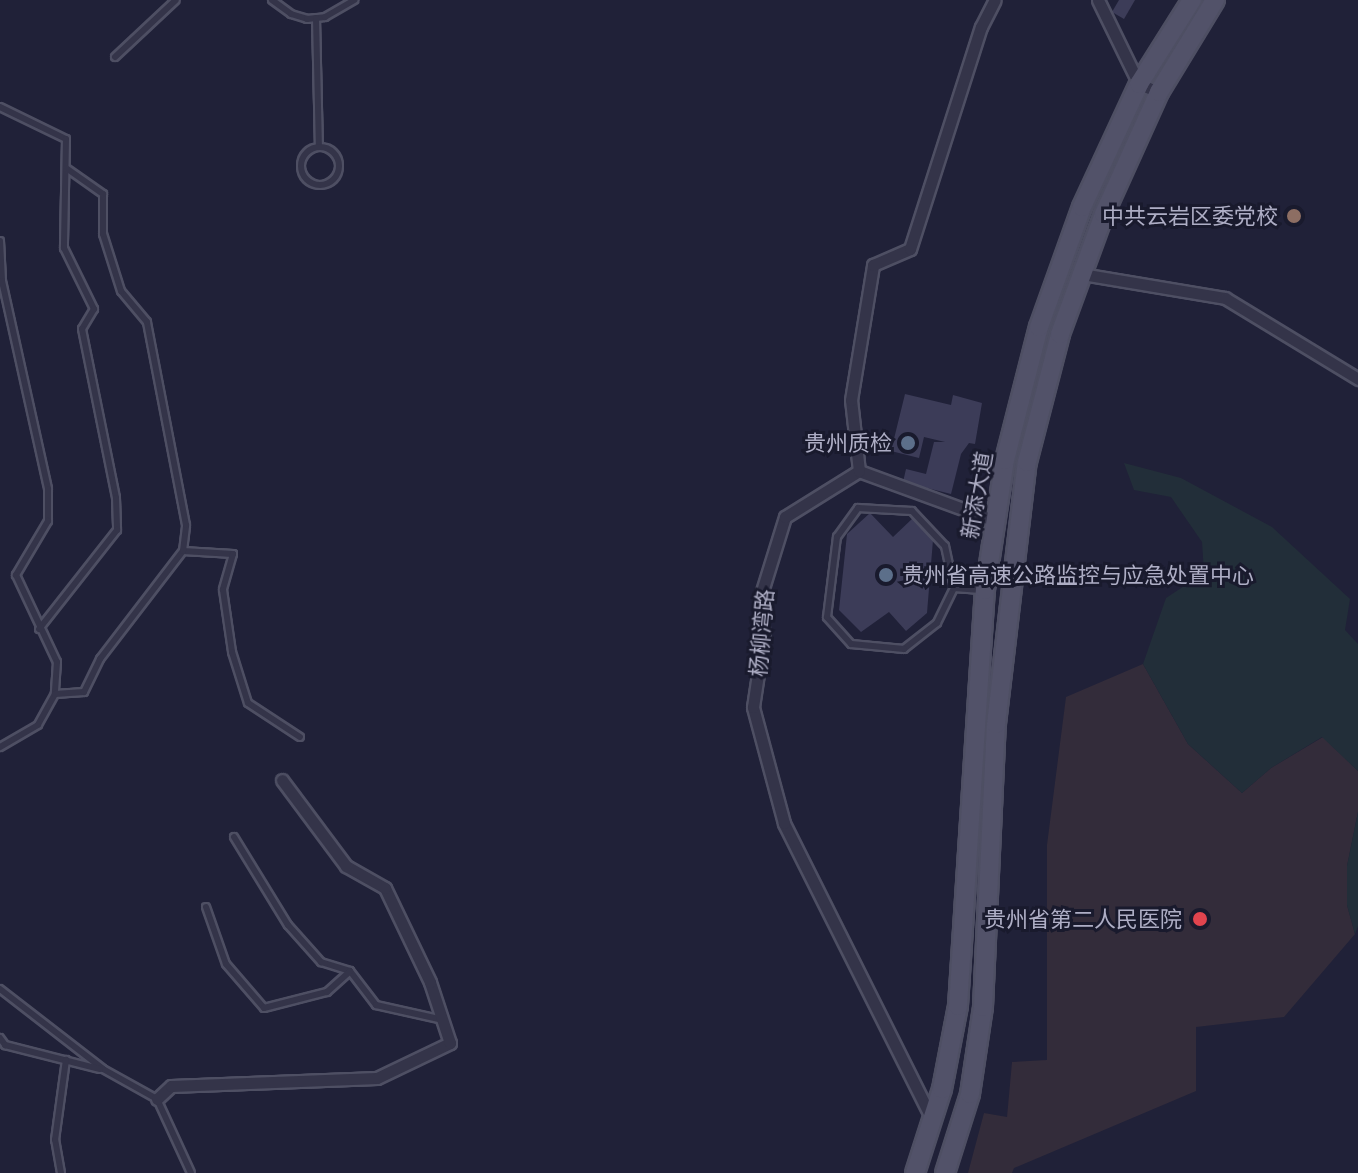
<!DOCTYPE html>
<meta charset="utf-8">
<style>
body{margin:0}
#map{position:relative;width:1358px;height:1173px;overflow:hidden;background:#202138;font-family:"Noto Sans","Noto Sans SC",sans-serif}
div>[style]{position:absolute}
.medical>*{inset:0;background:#332c3a}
.green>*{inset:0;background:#222e39}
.building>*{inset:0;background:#3c3c58}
.roads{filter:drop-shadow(2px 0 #4e4f63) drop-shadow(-2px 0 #4e4f63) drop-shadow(0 2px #4e4f63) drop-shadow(0 -2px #4e4f63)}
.service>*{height:6px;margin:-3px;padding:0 3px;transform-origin:3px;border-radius:3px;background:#343449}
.service>.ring{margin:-3px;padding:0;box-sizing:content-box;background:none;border:6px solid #343449;border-radius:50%}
.minor>*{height:11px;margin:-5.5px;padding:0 5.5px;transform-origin:5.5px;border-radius:5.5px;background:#343449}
.primary>*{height:18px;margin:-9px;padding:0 9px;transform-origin:9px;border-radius:9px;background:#525269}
.dots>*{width:22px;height:22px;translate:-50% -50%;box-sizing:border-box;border:4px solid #191a2d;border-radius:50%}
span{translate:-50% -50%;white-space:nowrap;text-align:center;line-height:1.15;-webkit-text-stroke:6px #191a2d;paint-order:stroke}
.poi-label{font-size:22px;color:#aeaec5}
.right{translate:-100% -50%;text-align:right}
.left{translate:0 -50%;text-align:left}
.street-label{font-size:22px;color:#aeaec5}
</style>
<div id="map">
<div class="medical">
<i style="clip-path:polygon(1143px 664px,1188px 744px,1242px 793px,1271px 768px,1323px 737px,1358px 771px,1358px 812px,1347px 866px,1347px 905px,1355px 934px,1284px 1017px,1196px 1027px,1196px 1091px,1014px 1168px,1012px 1173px,968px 1173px,984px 1113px,1007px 1117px,1012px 1062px,1047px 1060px,1047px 845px,1066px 697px)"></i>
</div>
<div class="green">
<i style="clip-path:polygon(1124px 463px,1181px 478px,1272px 527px,1350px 599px,1345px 630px,1358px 644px,1358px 771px,1322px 737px,1271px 768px,1242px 793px,1188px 744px,1143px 664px,1166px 598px,1204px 573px,1202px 542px,1171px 497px,1134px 490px)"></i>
<i style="clip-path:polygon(1358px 812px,1358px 926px,1355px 934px,1347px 905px,1347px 866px)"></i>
</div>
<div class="building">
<i style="clip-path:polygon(1119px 0,1135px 0,1124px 19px,1112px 12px)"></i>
<i style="clip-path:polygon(905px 394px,951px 405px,953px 395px,982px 403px,975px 444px,969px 443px,961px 454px,951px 494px,903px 482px,906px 469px,926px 474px,934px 442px,945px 442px,924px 437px,919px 458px,891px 451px)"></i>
<i style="clip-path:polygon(870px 513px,893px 537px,913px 518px,933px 540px,927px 613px,906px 631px,889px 612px,861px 632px,839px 610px,847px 534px)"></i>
</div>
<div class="roads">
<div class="service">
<i style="left:272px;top:0;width:24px;rotate:36deg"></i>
<i style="left:291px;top:14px;width:17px;rotate:17deg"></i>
<i style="left:307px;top:19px;width:18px;rotate:-6deg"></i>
<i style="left:325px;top:17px;width:34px;rotate:-30deg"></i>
<i style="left:316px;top:18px;width:129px;rotate:88.7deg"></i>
<i style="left:115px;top:57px;width:83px;rotate:-43.1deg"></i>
<i style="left:0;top:107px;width:73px;rotate:25.9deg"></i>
<i style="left:66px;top:139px;width:109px;rotate:91.1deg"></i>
<i style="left:64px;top:248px;width:68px;rotate:63.8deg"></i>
<i style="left:94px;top:309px;width:23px;rotate:121deg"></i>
<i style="left:82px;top:329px;width:172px;rotate:78.6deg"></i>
<i style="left:116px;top:498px;width:32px;rotate:88deg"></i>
<i style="left:117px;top:530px;width:126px;rotate:128.2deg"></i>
<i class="ring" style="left:301px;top:147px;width:32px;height:32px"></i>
<i style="left:0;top:241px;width:40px;rotate:87.1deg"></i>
<i style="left:2px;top:281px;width:213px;rotate:77.5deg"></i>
<i style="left:48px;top:489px;width:32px;rotate:90deg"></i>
<i style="left:48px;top:521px;width:63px;rotate:120.7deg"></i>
<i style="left:16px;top:575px;width:96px;rotate:64.8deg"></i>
<i style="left:57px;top:662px;width:32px;rotate:94deg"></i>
<i style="left:55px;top:694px;width:35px;rotate:119deg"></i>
<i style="left:38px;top:725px;width:44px;rotate:149.9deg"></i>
<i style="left:183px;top:551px;width:50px;rotate:3.4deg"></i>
<i style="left:233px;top:554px;width:37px;rotate:106deg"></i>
<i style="left:223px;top:590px;width:63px;rotate:81.7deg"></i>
<i style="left:232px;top:652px;width:53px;rotate:72.6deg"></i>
<i style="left:248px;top:703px;width:62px;rotate:33.2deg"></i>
<i style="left:954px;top:588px;width:39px;rotate:116deg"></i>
<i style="left:937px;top:623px;width:42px;rotate:141.8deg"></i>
<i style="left:904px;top:649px;width:53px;rotate:-174.6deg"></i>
<i style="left:851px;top:644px;width:36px;rotate:-132deg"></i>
<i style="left:827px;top:617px;width:81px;rotate:-82.9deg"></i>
<i style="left:837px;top:537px;width:36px;rotate:-54deg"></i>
<i style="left:858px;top:508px;width:54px;rotate:3.2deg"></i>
<i style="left:912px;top:511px;width:48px;rotate:46.7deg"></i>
<i style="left:945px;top:546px;width:43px;rotate:77.9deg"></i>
<i style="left:954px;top:588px;width:27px;rotate:4deg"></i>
<i style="left:55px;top:694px;width:29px;rotate:-4deg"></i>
<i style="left:84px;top:692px;width:37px;rotate:-64deg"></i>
<i style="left:100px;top:659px;width:136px;rotate:-52.5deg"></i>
<i style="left:183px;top:551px;width:26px;rotate:-83deg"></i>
<i style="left:186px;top:525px;width:207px;rotate:-100.9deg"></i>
<i style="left:147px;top:322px;width:40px;rotate:-130deg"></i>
<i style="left:121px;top:291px;width:60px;rotate:-107.5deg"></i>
<i style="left:103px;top:234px;width:40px;rotate:-90deg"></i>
<i style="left:103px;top:194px;width:45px;rotate:-144.9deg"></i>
<i style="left:234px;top:837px;width:103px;rotate:58.5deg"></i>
<i style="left:288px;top:925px;width:50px;rotate:48.3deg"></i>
<i style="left:321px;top:962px;width:30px;rotate:17deg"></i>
<i style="left:350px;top:971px;width:43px;rotate:52.6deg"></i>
<i style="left:376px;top:1005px;width:69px;rotate:12.6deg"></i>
<i style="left:206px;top:907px;width:60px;rotate:70.7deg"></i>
<i style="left:226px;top:964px;width:58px;rotate:49.2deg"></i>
<i style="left:264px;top:1008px;width:65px;rotate:-14.3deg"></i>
<i style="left:327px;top:992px;width:31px;rotate:-42deg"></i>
<i style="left:0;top:989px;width:130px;rotate:37.8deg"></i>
<i style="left:103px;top:1069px;width:62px;rotate:29.1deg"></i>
<i style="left:157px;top:1099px;width:81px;rotate:65.3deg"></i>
<i style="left:0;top:1038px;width:9px;rotate:54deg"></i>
<i style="left:5px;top:1045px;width:98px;rotate:14.2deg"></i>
<i style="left:61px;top:1173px;width:34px;rotate:-100deg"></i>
<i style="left:55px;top:1140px;width:81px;rotate:-82.2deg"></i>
</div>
<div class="minor">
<i style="left:1098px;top:0;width:93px;rotate:64deg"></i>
<i style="left:1139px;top:84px;width:22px;rotate:22deg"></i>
<i style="left:1082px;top:274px;width:145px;rotate:9.5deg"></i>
<i style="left:1225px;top:298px;width:156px;rotate:31.3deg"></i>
<i style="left:859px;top:471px;width:146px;rotate:20.1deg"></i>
<i style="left:157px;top:1099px;width:19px;rotate:-43deg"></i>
<i style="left:171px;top:1086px;width:206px;rotate:-2.2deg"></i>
<i style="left:377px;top:1078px;width:81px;rotate:-25.6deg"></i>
<i style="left:450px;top:1043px;width:64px;rotate:-108.2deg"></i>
<i style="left:430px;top:982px;width:104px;rotate:-115.6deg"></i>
<i style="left:385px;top:888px;width:45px;rotate:-150.6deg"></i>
<i style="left:346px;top:866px;width:107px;rotate:-126.7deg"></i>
<i style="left:932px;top:1119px;width:331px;rotate:-116.6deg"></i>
<i style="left:784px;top:823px;width:120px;rotate:-105deg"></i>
<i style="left:753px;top:707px;width:74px;rotate:-81.4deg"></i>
<i style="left:764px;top:634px;width:33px;rotate:-99deg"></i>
<i style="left:759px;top:601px;width:88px;rotate:-72.8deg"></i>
<i style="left:785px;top:517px;width:87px;rotate:-31.9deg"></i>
<i style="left:859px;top:471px;width:71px;rotate:-96.4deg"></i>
<i style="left:851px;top:400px;width:137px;rotate:-80.7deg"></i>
<i style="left:873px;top:265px;width:40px;rotate:-23.4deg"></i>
<i style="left:910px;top:249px;width:233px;rotate:-72.3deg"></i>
<i style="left:981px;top:27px;width:30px;rotate:-63deg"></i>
</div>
<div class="primary">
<i style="left:915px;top:1173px;width:88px;rotate:-72.2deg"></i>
<i style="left:942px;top:1089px;width:85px;rotate:-79.1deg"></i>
<i style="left:958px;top:1006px;width:417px;rotate:-86.3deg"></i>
<i style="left:985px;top:590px;width:132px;rotate:-81.3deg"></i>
<i style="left:1005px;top:460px;width:137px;rotate:-75.7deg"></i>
<i style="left:1039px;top:327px;width:127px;rotate:-70.3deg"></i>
<i style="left:1082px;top:207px;width:136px;rotate:-65.1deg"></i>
<i style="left:1139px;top:84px;width:99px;rotate:-57.8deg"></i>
<i style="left:945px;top:1173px;width:83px;rotate:-72.4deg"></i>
<i style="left:970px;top:1094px;width:88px;rotate:-81.5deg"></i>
<i style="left:983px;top:1007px;width:283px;rotate:-87.4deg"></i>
<i style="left:996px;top:724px;width:264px;rotate:-83.3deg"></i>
<i style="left:1027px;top:462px;width:132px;rotate:-75.5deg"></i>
<i style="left:1060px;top:334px;width:128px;rotate:-69.9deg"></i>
<i style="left:1104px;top:214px;width:134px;rotate:-65.7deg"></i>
<i style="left:1159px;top:92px;width:108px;rotate:-58.7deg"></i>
</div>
</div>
<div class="dots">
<i style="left:1294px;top:216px;background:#8d6e63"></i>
<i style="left:908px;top:443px;background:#5c6f8a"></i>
<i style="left:886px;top:575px;background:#5c6f8a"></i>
<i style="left:1200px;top:919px;background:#e0444e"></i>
</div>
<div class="poi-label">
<span class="right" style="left:1278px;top:216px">中共云岩区委党校</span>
<span class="right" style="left:892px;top:443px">贵州质检</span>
<span class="left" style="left:902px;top:575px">贵州省高速公路监控与应急处置中心</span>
<span class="right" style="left:1182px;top:919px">贵州省第二人民医院</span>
</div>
<div class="street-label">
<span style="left:976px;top:495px;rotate:-80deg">新添大道</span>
<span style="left:761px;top:633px;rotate:-85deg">杨柳湾路</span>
</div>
</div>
